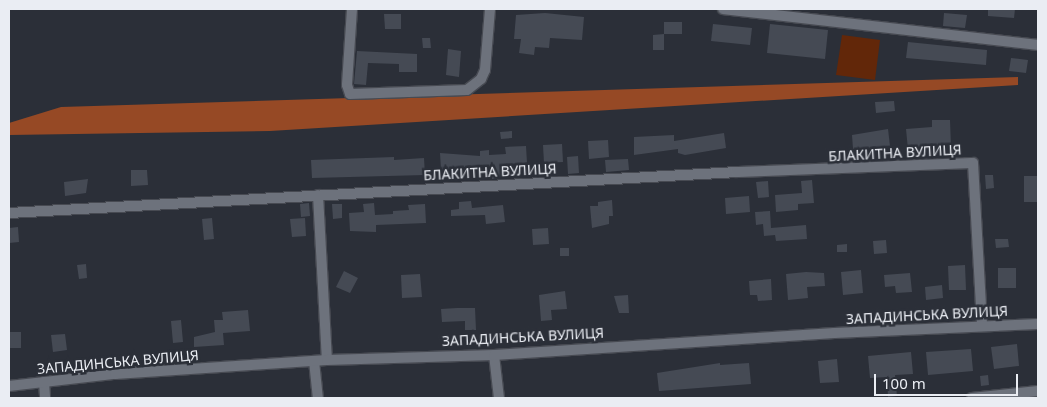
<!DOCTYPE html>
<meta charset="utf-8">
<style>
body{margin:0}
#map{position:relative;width:1047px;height:407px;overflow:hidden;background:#2b2f38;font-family:"Noto Sans",sans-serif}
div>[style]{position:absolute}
.green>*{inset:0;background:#622709}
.forest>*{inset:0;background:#964925}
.building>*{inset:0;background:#454a54}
.roads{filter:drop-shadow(1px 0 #474a52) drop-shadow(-1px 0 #474a52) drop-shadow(0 1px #474a52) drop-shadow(0 -1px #474a52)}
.minor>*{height:10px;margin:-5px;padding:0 5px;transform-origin:5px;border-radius:5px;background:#6d727c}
span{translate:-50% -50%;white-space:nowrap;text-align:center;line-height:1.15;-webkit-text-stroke:5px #2b2f38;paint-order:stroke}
.street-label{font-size:14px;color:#eaedf3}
.frame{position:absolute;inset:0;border:10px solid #eaedf3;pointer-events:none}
.scale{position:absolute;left:874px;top:374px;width:144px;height:22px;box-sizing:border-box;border:2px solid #eaedf3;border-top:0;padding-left:6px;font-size:15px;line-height:18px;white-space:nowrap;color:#eaedf3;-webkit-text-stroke:4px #2b2f38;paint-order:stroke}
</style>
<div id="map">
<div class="green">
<i style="clip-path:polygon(842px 35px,880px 40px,875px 80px,836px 75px)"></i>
</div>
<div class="forest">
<i style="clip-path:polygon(1018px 77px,1018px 85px,270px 131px,9px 135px,9px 123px,61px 107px)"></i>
</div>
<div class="building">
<i style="clip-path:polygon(988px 9px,1015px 9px,1014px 18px,988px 16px)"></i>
<i style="clip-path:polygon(545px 13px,584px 17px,582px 40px,550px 38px,549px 48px,535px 47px,534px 55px,519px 53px,521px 39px,514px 39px,516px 15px)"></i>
<i style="clip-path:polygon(944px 13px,967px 15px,965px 28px,943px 26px)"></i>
<i style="clip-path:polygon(384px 14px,401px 14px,401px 29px,385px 29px)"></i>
<i style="clip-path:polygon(664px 22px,682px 22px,682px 34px,664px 34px)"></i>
<i style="clip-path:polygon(713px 24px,752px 28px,750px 45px,711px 41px)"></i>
<i style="clip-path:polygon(770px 24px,828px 30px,825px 59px,767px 53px)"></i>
<i style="clip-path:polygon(664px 34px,664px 50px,653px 50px,653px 35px)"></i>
<i style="clip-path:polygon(422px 38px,430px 38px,431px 48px,423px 48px)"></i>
<i style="clip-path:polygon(908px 42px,987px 50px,986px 65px,906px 58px)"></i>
<i style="clip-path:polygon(448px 49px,461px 51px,459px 77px,446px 75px)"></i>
<i style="clip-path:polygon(357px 51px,417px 54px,417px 72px,399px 72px,399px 64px,368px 63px,366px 85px,354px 84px)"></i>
<i style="clip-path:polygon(1011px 58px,1028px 60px,1026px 73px,1009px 71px)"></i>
<i style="clip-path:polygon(894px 101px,895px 111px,876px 113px,875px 102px)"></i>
<i style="clip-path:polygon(932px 120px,950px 120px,951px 147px,936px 148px,937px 155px,928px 155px,927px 148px,908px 150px,906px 129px,932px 127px)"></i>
<i style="clip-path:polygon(888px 129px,890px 146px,853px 149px,852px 135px)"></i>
<i style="clip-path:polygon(512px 131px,512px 138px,501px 139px,500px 132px)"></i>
<i style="clip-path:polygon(724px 133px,726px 148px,685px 155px,678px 153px,678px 149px,634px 155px,634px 137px,674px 135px,674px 141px)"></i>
<i style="clip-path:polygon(608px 140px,609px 157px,589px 159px,588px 141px)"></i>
<i style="clip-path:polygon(562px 144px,563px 162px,544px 163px,543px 145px)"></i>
<i style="clip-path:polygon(526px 146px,527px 163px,503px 164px,503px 178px,492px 179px,492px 167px,481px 165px,441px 170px,440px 153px,480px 156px,480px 151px,489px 150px,489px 155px,506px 154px,505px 147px)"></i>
<i style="clip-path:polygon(578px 156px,579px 173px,568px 174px,567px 157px)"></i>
<i style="clip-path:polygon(394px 157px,394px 160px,424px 158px,425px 175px,312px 178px,311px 160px)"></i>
<i style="clip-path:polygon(628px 159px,629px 170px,606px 172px,605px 160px)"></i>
<i style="clip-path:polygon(131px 170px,147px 170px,148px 185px,131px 186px)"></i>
<i style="clip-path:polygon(985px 175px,993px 175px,994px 188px,986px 189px)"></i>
<i style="clip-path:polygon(1024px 176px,1038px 176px,1038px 202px,1024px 202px)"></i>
<i style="clip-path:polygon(88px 179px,86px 193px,65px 196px,64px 182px)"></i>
<i style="clip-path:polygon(812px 180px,814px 203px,798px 204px,798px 210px,776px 212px,775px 195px,802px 193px,801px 181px)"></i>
<i style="clip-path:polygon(768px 181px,769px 197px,758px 198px,756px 182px)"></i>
<i style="clip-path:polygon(749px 196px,750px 212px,726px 214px,725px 198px)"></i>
<i style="clip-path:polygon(612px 200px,613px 216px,609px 216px,609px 224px,592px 228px,590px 206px,598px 206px,598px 202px)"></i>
<i style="clip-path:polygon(471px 201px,472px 208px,503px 205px,505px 222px,486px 224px,485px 215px,451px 216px,451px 210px,459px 209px,459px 202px)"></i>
<i style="clip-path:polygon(309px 203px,310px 216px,301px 217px,300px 204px)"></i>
<i style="clip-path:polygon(374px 203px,375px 215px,393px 214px,393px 211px,409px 210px,408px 205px,425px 204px,426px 223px,376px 225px,376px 232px,350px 231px,349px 213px,364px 212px,363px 204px)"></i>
<i style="clip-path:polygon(332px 204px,342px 204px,342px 218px,333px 219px)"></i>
<i style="clip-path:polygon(770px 211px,771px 228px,806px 225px,807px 239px,776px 241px,775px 235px,764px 236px,763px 224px,756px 225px,755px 212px)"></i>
<i style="clip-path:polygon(212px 218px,214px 239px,204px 240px,202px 219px)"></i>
<i style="clip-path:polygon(305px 218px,306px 236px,292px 237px,290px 219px)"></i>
<i style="clip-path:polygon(18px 227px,19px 242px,9px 243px,9px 228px)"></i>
<i style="clip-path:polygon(548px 228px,549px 244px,533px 245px,532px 229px)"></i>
<i style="clip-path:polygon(995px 239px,1008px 239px,1009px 247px,996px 248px)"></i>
<i style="clip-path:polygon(886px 240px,887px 253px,874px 254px,873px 241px)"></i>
<i style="clip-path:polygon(847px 244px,847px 252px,837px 252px,837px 245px)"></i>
<i style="clip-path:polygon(560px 248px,569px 248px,569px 256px,560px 256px)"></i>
<i style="clip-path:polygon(86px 264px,87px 278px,79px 279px,77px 265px)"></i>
<i style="clip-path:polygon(965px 265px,966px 290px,949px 290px,948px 266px)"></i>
<i style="clip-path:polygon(998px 268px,1016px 268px,1016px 288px,998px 288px)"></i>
<i style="clip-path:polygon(861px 270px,863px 293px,843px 295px,841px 272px)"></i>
<i style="clip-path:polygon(344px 271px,358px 278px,350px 293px,336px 287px)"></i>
<i style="clip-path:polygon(806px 272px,824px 273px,825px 286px,807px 287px,808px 298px,788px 300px,786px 274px)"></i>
<i style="clip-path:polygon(910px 273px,912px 292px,896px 293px,895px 286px,885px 287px,884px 275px)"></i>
<i style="clip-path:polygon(420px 274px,422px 297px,402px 298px,401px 275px)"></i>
<i style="clip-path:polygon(771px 279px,772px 300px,758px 301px,757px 295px,750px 295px,749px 281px)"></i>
<i style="clip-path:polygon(942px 285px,943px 298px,926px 300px,925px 287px)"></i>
<i style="clip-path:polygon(565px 291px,567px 309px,551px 310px,552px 320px,541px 321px,539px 295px)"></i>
<i style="clip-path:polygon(628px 295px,629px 313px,619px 313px,614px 296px)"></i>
<i style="clip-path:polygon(457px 308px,475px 308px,476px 330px,465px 330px,465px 321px,442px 322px,441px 309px)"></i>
<i style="clip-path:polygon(248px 310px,250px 331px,223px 333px,224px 345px,194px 347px,194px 337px,215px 332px,214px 320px,223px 320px,222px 312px)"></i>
<i style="clip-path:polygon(181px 320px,183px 342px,173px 343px,171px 321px)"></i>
<i style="clip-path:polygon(9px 332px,21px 332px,21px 348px,9px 348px)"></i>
<i style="clip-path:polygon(65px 334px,67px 350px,53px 352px,51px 335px)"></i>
<i style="clip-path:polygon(1017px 344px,1019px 366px,994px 369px,991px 347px)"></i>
<i style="clip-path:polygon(971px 349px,973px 371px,928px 375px,926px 352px)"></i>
<i style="clip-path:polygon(911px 352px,913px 374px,895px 375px,897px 396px,888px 397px,887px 377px,870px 378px,868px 356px)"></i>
<i style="clip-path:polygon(837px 359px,839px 382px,820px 383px,818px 361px)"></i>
<i style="clip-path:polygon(720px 363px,720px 365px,749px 363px,751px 384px,659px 391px,657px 373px)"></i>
<i style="clip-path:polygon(988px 375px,989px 385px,981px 386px,980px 376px)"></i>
</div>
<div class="roads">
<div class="minor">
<i style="left:352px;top:9px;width:76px;rotate:93.8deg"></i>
<i style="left:347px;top:85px;width:9px;rotate:72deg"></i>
<i style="left:350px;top:94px;width:117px;rotate:-2deg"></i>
<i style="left:467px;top:90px;width:18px;rotate:-38deg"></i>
<i style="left:481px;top:79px;width:10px;rotate:-66deg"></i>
<i style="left:485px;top:70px;width:61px;rotate:-85.3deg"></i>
<i style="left:723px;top:9px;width:317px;rotate:6.5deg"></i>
<i style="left:318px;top:195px;width:165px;rotate:86.9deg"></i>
<i style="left:9px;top:213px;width:729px;rotate:-3.22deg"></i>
<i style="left:737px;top:172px;width:236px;rotate:-2.2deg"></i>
<i style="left:973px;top:163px;width:163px;rotate:86.8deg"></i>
<i style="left:494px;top:355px;width:43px;rotate:83.4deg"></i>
<i style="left:314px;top:361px;width:37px;rotate:84deg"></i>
<i style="left:44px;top:382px;width:16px;rotate:86deg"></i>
<i style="left:9px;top:386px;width:107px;rotate:-6.5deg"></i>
<i style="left:115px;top:374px;width:212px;rotate:-3.8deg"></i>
<i style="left:327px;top:360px;width:167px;rotate:-1.7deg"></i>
<i style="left:494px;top:355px;width:341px;rotate:-3.7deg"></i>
<i style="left:834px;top:333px;width:204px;rotate:-2.5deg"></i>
<i style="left:972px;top:398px;width:66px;rotate:-6.1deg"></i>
</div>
</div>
<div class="street-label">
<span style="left:895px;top:153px;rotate:-3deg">БЛАКИТНА ВУЛИЦЯ</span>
<span style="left:490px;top:172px;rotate:-3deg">БЛАКИТНА ВУЛИЦЯ</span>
<span style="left:927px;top:315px;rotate:-3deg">ЗАПАДИНСЬКА ВУЛИЦЯ</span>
<span style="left:523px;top:337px;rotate:-3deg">ЗАПАДИНСЬКА ВУЛИЦЯ</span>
<span style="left:118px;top:362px;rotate:-5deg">ЗАПАДИНСЬКА ВУЛИЦЯ</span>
</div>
<div class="frame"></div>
<div class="scale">100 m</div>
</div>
